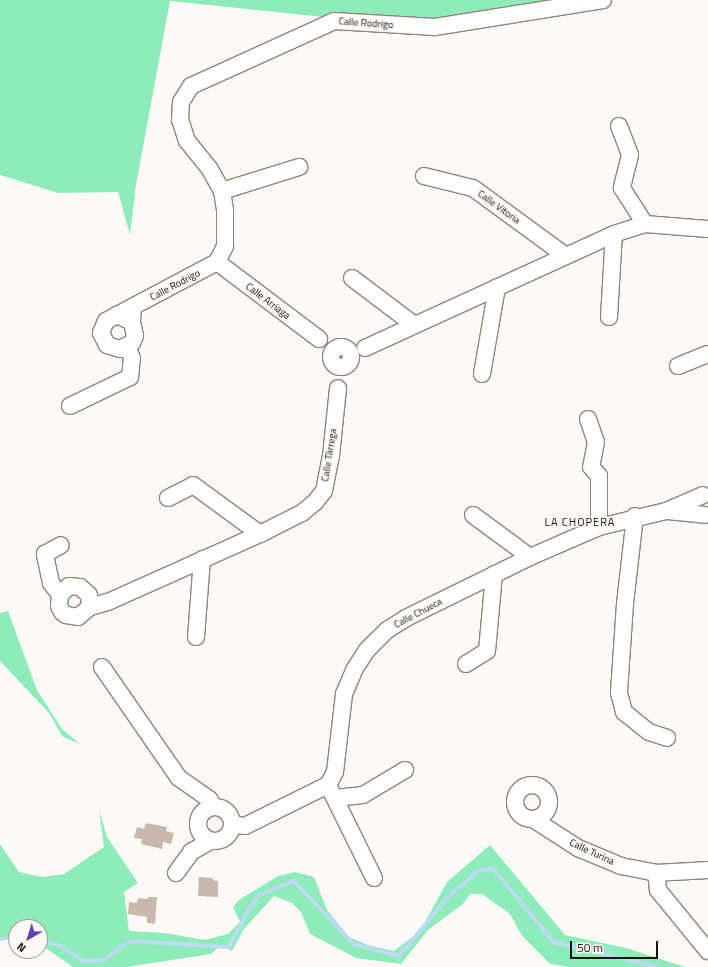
<!DOCTYPE html>
<meta charset="utf-8">
<style>
body{margin:0}
#map{position:relative;width:708px;height:967px;overflow:hidden;background:#fdf9f7;font-family:"Titillium Web",sans-serif}
div>[style]{position:absolute}
.green>*{inset:0;background:#8eecbb}
.stream>*{height:3.5px;margin:-1.75px;padding:0 1.75px;transform-origin:1.75px;border-radius:1.75px;background:#bcdbf3}
.building>*{inset:0;background:#c8b7ad}
.roads{filter:drop-shadow(1px 0 #93837a) drop-shadow(-1px 0 #93837a) drop-shadow(0 1px #93837a) drop-shadow(0 -1px #93837a)}
.minor>*{height:16px;margin:-8px;padding:0 8px;transform-origin:8px;border-radius:8px;background:#fff}
.minor>.ring{margin:-8px;padding:0;box-sizing:content-box;background:none;border:16px solid #fff;border-radius:50%}
span{translate:-50% -50%;white-space:nowrap;text-align:center;line-height:1.15;-webkit-text-stroke:3px #fdf9f7;paint-order:stroke}
.street-label{font-size:10px;color:#191410}
.neighbourhood-label{font-size:11px;color:#191410;letter-spacing:1px}
.north{position:absolute;left:8px;top:919px;width:40px;height:40px;box-sizing:border-box;background:#fdf9f7;border:1px solid #a29d9b;border-radius:50%;rotate:218deg;font-size:11px;font-weight:700;line-height:16px;text-align:center;color:#191410}
.north::after{content:'';display:block;margin:auto;width:14px;height:18px;background:#663eb6;clip-path:polygon(50% 0,100% 100%,50% 72%,0 100%)}
.scale{position:absolute;left:570px;top:941px;width:88px;height:18px;box-sizing:border-box;border:2px solid #191410;border-top:0;padding-left:5px;font-size:12px;line-height:14px;white-space:nowrap;color:#191410;-webkit-text-stroke:3px #fdf9f7;paint-order:stroke}
</style>
<div id="map">
<div class="green">
<i style="clip-path:polygon(0 0,559px 0,433px 20px,323px 17px,170px 1px,136px 185px,130px 235px,118px 192px,58px 193px,0 175px)"></i>
<i style="clip-path:polygon(8px 611px,37px 690px,62px 729px,81px 745px,62px 736px,49px 713px,0 661px,0 613px)"></i>
<i style="clip-path:polygon(99px 810px,107px 837px,138px 883px,124px 892px,129px 931px,165px 933px,205px 940px,228px 934px,240px 922px,233px 907px,239px 900px,278px 876px,295px 872px,314px 877px,327px 910px,349px 937px,368px 945px,394px 951px,420px 931px,447px 882px,490px 845px,565px 935px,626px 948px,685px 967px,569px 967px,550px 964px,522px 936px,510px 914px,482px 894px,470px 894px,463px 904px,428px 930px,401px 964px,356px 958px,310px 934px,301px 912px,292px 903px,274px 896px,244px 929px,232px 951px,221px 945px,211px 954px,127px 967px,73px 967px,40px 944px,40px 927px,16px 927px,16px 937px,0 940px,0 844px,19px 872px,42px 877px,64px 874px,104px 847px)"></i>
</div>
<div class="stream">
<i style="left:0;top:939px;width:16px;rotate:-7deg"></i>
<i style="left:40px;top:940px;width:22px;rotate:16deg"></i>
<i style="left:61px;top:946px;width:27px;rotate:34deg"></i>
<i style="left:83px;top:961px;width:21px;rotate:-3deg"></i>
<i style="left:104px;top:960px;width:32px;rotate:-36deg"></i>
<i style="left:130px;top:941px;width:99px;rotate:3.5deg"></i>
<i style="left:229px;top:947px;width:43px;rotate:-62.2deg"></i>
<i style="left:249px;top:909px;width:17px;rotate:-54deg"></i>
<i style="left:259px;top:895px;width:38px;rotate:-22deg"></i>
<i style="left:294px;top:881px;width:87px;rotate:46.4deg"></i>
<i style="left:354px;top:944px;width:47px;rotate:14.9deg"></i>
<i style="left:399px;top:956px;width:80px;rotate:-50.1deg"></i>
<i style="left:450px;top:895px;width:38px;rotate:-40deg"></i>
<i style="left:479px;top:871px;width:14px;rotate:-12deg"></i>
<i style="left:493px;top:868px;width:96px;rotate:50.5deg"></i>
<i style="left:554px;top:942px;width:107px;rotate:13.5deg"></i>
</div>
<div class="building">
<i style="clip-path:polygon(146px 823px,167px 827px,166px 831px,174px 833px,171px 844px,163px 842px,162px 849px,141px 844px,142px 839px,134px 838px,137px 827px,144px 829px)"></i>
<i style="clip-path:polygon(199px 877px,213px 878px,213px 880px,218px 881px,218px 897px,198px 896px)"></i>
<i style="clip-path:polygon(148px 897px,157px 897px,155px 924px,147px 923px,147px 917px,128px 914px,129px 902px,137px 903px,138px 898px,148px 899px)"></i>
</div>
<div class="roads">
<div class="minor">
<i style="left:619px;top:126px;width:31px;rotate:69deg"></i>
<i style="left:630px;top:155px;width:34px;rotate:104deg"></i>
<i style="left:622px;top:188px;width:43px;rotate:57.4deg"></i>
<i style="left:424px;top:176px;width:50px;rotate:13.8deg"></i>
<i style="left:473px;top:188px;width:115px;rotate:36.2deg"></i>
<i style="left:222px;top:191px;width:81px;rotate:-17.3deg"></i>
<i style="left:217px;top:262px;width:128px;rotate:37deg"></i>
<i style="left:352px;top:278px;width:76px;rotate:37deg"></i>
<i style="left:117px;top:315px;width:113px;rotate:-27.9deg"></i>
<i style="left:217px;top:262px;width:18px;rotate:-63deg"></i>
<i style="left:225px;top:246px;width:36px;rotate:-90deg"></i>
<i style="left:225px;top:210px;width:19px;rotate:-99deg"></i>
<i style="left:222px;top:191px;width:26px;rotate:-119deg"></i>
<i style="left:209px;top:168px;width:35px;rotate:-129deg"></i>
<i style="left:187px;top:141px;width:22px;rotate:-108deg"></i>
<i style="left:180px;top:120px;width:18px;rotate:-87deg"></i>
<i style="left:181px;top:102px;width:19px;rotate:-58deg"></i>
<i style="left:191px;top:86px;width:157px;rotate:-24.4deg"></i>
<i style="left:334px;top:21px;width:101px;rotate:3.4deg"></i>
<i style="left:435px;top:27px;width:170px;rotate:-9.1deg"></i>
<i style="left:609px;top:317px;width:83px;rotate:-86.6deg"></i>
<i style="left:132px;top:322px;width:17px;rotate:-155deg"></i>
<i style="left:117px;top:315px;width:13px;rotate:151deg"></i>
<i style="left:106px;top:321px;width:13px;rotate:113deg"></i>
<i style="left:101px;top:333px;width:13px;rotate:63deg"></i>
<i style="left:107px;top:345px;width:14px;rotate:17deg"></i>
<i style="left:120px;top:349px;width:13px;rotate:-27deg"></i>
<i style="left:132px;top:343px;width:8px;rotate:-67deg"></i>
<i style="left:135px;top:336px;width:14px;rotate:-102deg"></i>
<i style="left:132px;top:322px;width:15px;rotate:-86deg"></i>
<i class="ring" style="left:331px;top:347px;width:4px;height:4px"></i>
<i style="left:365px;top:348px;width:274px;rotate:-24.6deg"></i>
<i style="left:614px;top:234px;width:33px;rotate:-18deg"></i>
<i style="left:645px;top:224px;width:63px;rotate:4.5deg"></i>
<i style="left:678px;top:366px;width:32px;rotate:-22deg"></i>
<i style="left:482px;top:374px;width:88px;rotate:-80.2deg"></i>
<i style="left:70px;top:406px;width:67px;rotate:-25.8deg"></i>
<i style="left:130px;top:377px;width:19px;rotate:-84deg"></i>
<i style="left:132px;top:358px;width:12px;rotate:-114deg"></i>
<i style="left:588px;top:419px;width:24px;rotate:71deg"></i>
<i style="left:596px;top:442px;width:25px;rotate:101deg"></i>
<i style="left:591px;top:467px;width:12px;rotate:48deg"></i>
<i style="left:599px;top:476px;width:51px;rotate:90deg"></i>
<i style="left:168px;top:498px;width:28px;rotate:-27deg"></i>
<i style="left:193px;top:485px;width:83px;rotate:36.2deg"></i>
<i style="left:668px;top:511px;width:37px;rotate:6deg"></i>
<i style="left:473px;top:515px;width:71px;rotate:36.4deg"></i>
<i style="left:635px;top:516px;width:89px;rotate:96.5deg"></i>
<i style="left:625px;top:604px;width:89px;rotate:93.9deg"></i>
<i style="left:619px;top:693px;width:20px;rotate:75deg"></i>
<i style="left:624px;top:712px;width:32px;rotate:39deg"></i>
<i style="left:649px;top:732px;width:19px;rotate:18deg"></i>
<i style="left:60px;top:595px;width:15px;rotate:-127deg"></i>
<i style="left:51px;top:583px;width:30px;rotate:-102deg"></i>
<i style="left:45px;top:554px;width:18px;rotate:-29deg"></i>
<i style="left:90px;top:607px;width:12px;rotate:-95deg"></i>
<i style="left:89px;top:595px;width:12px;rotate:-138deg"></i>
<i style="left:80px;top:587px;width:11px;rotate:-175deg"></i>
<i style="left:69px;top:586px;width:13px;rotate:135deg"></i>
<i style="left:60px;top:595px;width:11px;rotate:95deg"></i>
<i style="left:59px;top:606px;width:7px;rotate:63deg"></i>
<i style="left:62px;top:612px;width:5px;rotate:37deg"></i>
<i style="left:66px;top:615px;width:12px;rotate:9deg"></i>
<i style="left:78px;top:617px;width:16px;rotate:-40deg"></i>
<i style="left:90px;top:607px;width:19px;rotate:-16deg"></i>
<i style="left:108px;top:602px;width:167px;rotate:-24.1deg"></i>
<i style="left:260px;top:534px;width:47px;rotate:-26.6deg"></i>
<i style="left:302px;top:513px;width:17px;rotate:-40deg"></i>
<i style="left:315px;top:502px;width:14px;rotate:-51deg"></i>
<i style="left:324px;top:491px;width:36px;rotate:-79deg"></i>
<i style="left:331px;top:456px;width:68px;rotate:-84.1deg"></i>
<i style="left:196px;top:637px;width:78px;rotate:-85.6deg"></i>
<i style="left:466px;top:664px;width:25px;rotate:-32deg"></i>
<i style="left:487px;top:651px;width:77px;rotate:-84.8deg"></i>
<i style="left:102px;top:667px;width:135px;rotate:55.3deg"></i>
<i style="left:179px;top:778px;width:37px;rotate:35deg"></i>
<i style="left:209px;top:799px;width:9px;rotate:58deg"></i>
<i class="ring" style="left:515px;top:785px;width:18px;height:18px"></i>
<i style="left:335px;top:798px;width:28px;rotate:-6deg"></i>
<i style="left:363px;top:795px;width:49px;rotate:-30.8deg"></i>
<i class="ring" style="left:198px;top:807px;width:18px;height:18px"></i>
<i style="left:533px;top:819px;width:54px;rotate:32.8deg"></i>
<i style="left:578px;top:848px;width:47px;rotate:22.7deg"></i>
<i style="left:621px;top:866px;width:36px;rotate:11deg"></i>
<i style="left:656px;top:873px;width:52px;rotate:-3.3deg"></i>
<i style="left:232px;top:824px;width:13px;rotate:9deg"></i>
<i style="left:245px;top:826px;width:93px;rotate:-26.3deg"></i>
<i style="left:176px;top:873px;width:26px;rotate:-54deg"></i>
<i style="left:191px;top:852px;width:22px;rotate:-30deg"></i>
<i style="left:656px;top:873px;width:17px;rotate:83deg"></i>
<i style="left:658px;top:890px;width:79px;rotate:50.7deg"></i>
<i style="left:374px;top:878px;width:104px;rotate:-116.3deg"></i>
<i style="left:328px;top:785px;width:15px;rotate:-62deg"></i>
<i style="left:335px;top:772px;width:79px;rotate:-83.4deg"></i>
<i style="left:344px;top:694px;width:26px;rotate:-67deg"></i>
<i style="left:354px;top:670px;width:24px;rotate:-57deg"></i>
<i style="left:367px;top:650px;width:28px;rotate:-45deg"></i>
<i style="left:387px;top:630px;width:22px;rotate:-32deg"></i>
<i style="left:406px;top:618px;width:138px;rotate:-26.2deg"></i>
<i style="left:530px;top:557px;width:75px;rotate:-23.5deg"></i>
<i style="left:599px;top:527px;width:69px;rotate:-13.4deg"></i>
<i style="left:666px;top:511px;width:40px;rotate:-23.4deg"></i>
</div>
</div>
<div class="street-label">
<span style="left:366px;top:23px;rotate:4deg">Calle Rodrigo</span>
<span style="left:499px;top:207px;rotate:36deg">Calle Vitoria</span>
<span style="left:175px;top:285px;rotate:-28deg">Calle Rodrigo</span>
<span style="left:268px;top:301px;rotate:37deg">Calle Arriaga</span>
<span style="left:329px;top:455px;rotate:-81deg">Calle Tárrega</span>
<span style="left:418px;top:613px;rotate:-28deg">Calle Chueca</span>
<span style="left:592px;top:852px;rotate:25deg">Calle Turina</span>
</div>
<div class="neighbourhood-label">
<span style="left:580px;top:522px">LA CHOPERA</span>
</div>
<div class="north">N</div>
<div class="scale">50 m</div>
</div>
